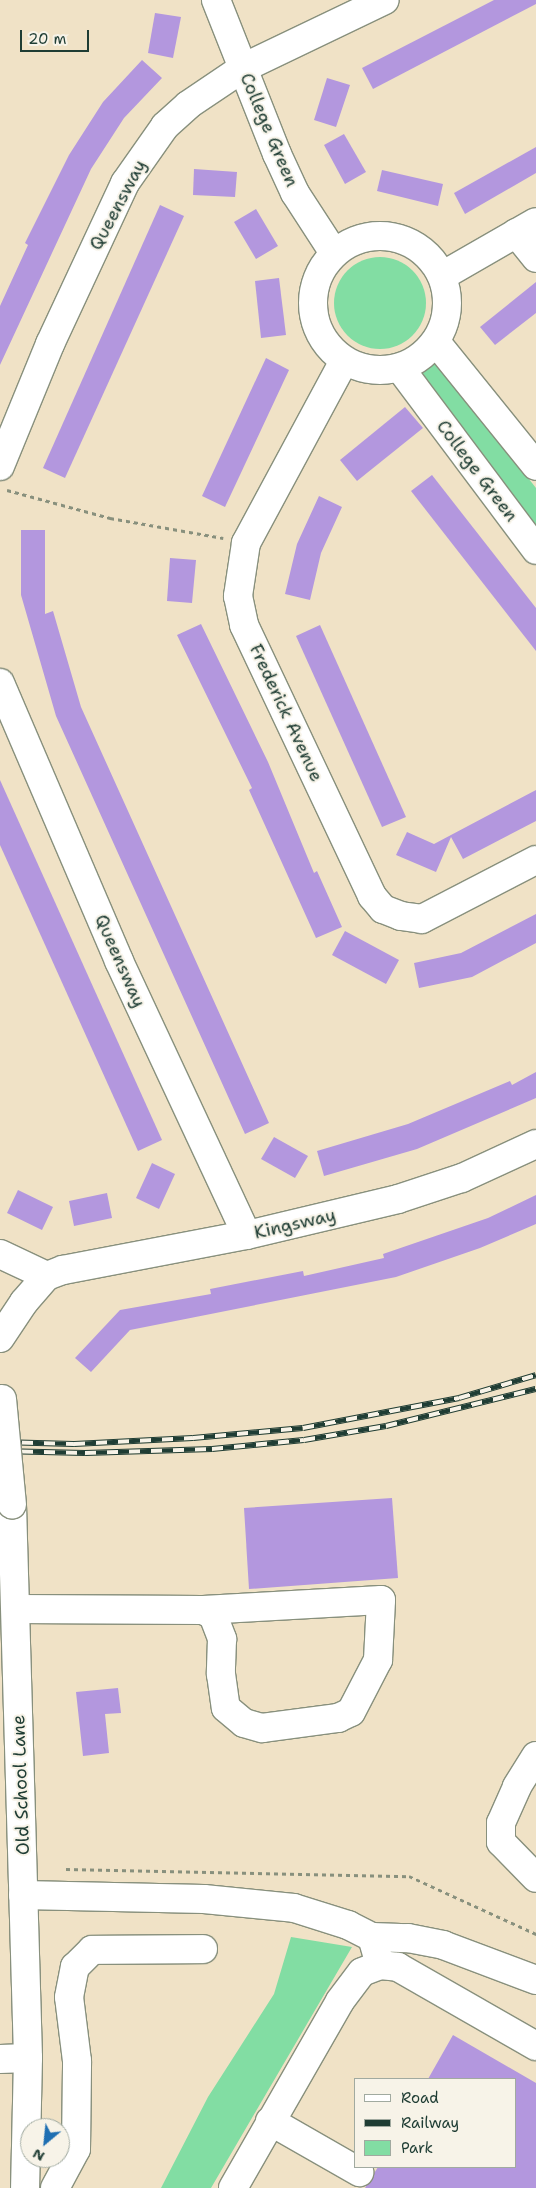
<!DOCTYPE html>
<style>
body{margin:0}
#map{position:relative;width:536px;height:2188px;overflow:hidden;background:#f0e2c6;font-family:"Shantell Sans",sans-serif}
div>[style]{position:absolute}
.green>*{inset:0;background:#82dda3}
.round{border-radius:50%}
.building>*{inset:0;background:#b397de}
.path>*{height:3px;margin-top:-1.5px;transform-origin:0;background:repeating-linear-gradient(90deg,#88907d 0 4px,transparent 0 8px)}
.roads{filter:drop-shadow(1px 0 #88907d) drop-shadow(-1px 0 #88907d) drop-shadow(0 1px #88907d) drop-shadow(0 -1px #88907d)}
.minor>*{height:28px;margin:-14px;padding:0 14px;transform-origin:14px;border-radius:14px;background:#fff}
.minor>.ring{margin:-14px;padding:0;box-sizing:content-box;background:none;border:28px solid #fff;border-radius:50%}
.rail>*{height:5.5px;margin-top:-2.75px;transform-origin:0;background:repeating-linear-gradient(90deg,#f7f3e8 0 11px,#1f3d34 0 22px);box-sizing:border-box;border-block:1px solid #1f3d34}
.bridges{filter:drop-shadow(1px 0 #88907d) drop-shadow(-1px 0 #88907d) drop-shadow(0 1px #88907d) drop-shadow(0 -1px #88907d)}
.minor-bridge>*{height:28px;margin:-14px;padding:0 14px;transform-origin:14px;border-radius:14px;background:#fff}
span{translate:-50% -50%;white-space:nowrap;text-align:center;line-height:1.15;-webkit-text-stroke:4px #f7f3e8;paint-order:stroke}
.street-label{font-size:18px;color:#1f3d34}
.legend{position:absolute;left:354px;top:2078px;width:162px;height:90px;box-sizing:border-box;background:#f7f3e8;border:1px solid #a1aaa0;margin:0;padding:6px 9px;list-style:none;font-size:15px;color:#1f3d34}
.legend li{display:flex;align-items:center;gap:10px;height:25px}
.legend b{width:25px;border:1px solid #a1aaa0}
.north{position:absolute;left:20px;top:2118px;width:50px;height:50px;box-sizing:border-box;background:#f7f3e8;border:1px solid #a1aaa0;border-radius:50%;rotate:208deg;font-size:14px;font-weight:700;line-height:20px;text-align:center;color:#1f3d34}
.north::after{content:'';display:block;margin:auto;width:18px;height:22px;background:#1f6fb2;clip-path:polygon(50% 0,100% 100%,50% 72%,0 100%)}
.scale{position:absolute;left:20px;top:30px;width:69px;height:22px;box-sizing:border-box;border:2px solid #1f3d34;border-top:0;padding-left:6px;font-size:15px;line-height:18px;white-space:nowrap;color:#1f3d34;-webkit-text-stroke:4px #f7f3e8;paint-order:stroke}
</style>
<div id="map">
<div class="green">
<i class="round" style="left:334px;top:257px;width:92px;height:92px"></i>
<i style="clip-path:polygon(435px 360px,536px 488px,536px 528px,418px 373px)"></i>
<i style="clip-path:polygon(291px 1937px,352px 1947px,211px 2188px,161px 2188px,208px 2097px,274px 1994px)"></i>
</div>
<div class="building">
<i style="clip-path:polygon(494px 0,536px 0,536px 4px,373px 89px,362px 68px)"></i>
<i style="clip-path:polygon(155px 13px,181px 17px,173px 58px,148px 53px)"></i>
<i style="clip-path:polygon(142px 60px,162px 78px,124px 118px,91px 169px,0 365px,0 306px,28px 245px,25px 243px,69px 155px,103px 102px)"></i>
<i style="clip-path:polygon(327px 78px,350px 85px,336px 127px,314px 120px)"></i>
<i style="clip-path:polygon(344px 134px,366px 172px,345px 184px,324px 145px)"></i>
<i style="clip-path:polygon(536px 147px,536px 173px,465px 214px,454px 193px)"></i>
<i style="clip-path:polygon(194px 169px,237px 172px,235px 197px,193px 195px)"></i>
<i style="clip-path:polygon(382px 170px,443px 184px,438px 206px,377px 191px)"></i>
<i style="clip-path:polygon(160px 205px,184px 216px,65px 478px,43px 468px)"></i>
<i style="clip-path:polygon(256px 209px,278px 246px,256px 259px,234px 222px)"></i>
<i style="clip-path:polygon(279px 278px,286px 335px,261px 338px,255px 281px)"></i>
<i style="clip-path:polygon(536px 282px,536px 313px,495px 345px,480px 327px)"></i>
<i style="clip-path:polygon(266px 358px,289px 370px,225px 507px,202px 496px)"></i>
<i style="clip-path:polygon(405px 407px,423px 428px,357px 481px,340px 460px)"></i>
<i style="clip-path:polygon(432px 475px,536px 608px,536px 651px,411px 491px)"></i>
<i style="clip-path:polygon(319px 496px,342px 507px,321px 553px,310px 600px,285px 594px,297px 544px)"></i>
<i style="clip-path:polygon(21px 530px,45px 530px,45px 614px,53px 611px,81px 707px,269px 1123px,245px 1134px,56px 716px,21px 595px)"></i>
<i style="clip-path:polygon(170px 558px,196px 560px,192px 603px,167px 601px)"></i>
<i style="clip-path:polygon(201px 624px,268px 762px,314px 873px,317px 871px,342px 927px,316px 938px,249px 790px,252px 788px,177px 635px)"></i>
<i style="clip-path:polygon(320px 625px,406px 817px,382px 827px,296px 636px)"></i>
<i style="clip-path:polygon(0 780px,162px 1140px,138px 1151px,0 845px)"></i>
<i style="clip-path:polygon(536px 790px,536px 821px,463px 859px,451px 837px,436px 872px,396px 855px,407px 832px,434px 844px)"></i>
<i style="clip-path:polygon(536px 914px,536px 943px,472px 977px,419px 988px,414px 963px,461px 953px)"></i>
<i style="clip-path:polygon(345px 931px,399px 960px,386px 984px,332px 955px)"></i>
<i style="clip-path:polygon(536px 1072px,536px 1098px,417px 1149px,324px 1176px,317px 1151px,408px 1124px,510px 1081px,512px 1085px)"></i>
<i style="clip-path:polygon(274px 1137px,308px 1156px,295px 1178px,261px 1159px)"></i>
<i style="clip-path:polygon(152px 1163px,175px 1174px,159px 1209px,136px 1198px)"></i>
<i style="clip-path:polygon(18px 1190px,53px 1207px,42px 1230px,7px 1213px)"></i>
<i style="clip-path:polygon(107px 1193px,112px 1218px,74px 1226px,69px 1201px)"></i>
<i style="clip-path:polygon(536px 1195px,536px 1224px,480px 1248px,396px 1277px,130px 1330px,91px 1372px,75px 1358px,120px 1310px,211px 1294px,210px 1289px,303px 1271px,304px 1276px,384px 1258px,383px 1254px,488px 1218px)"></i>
<i style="clip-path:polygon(392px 1498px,398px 1578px,249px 1589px,244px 1508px)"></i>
<i style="clip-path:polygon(118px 1688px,121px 1713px,105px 1714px,109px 1753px,83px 1756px,76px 1692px)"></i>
<i style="clip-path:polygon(453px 2035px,536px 2083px,536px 2188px,365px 2188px,378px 2167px,515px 2167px,515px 2079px,428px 2079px)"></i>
</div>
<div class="path">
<i style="left:7px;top:490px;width:107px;rotate:15.2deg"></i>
<i style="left:110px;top:518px;width:115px;rotate:10deg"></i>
<i style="left:66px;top:1869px;width:343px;rotate:1.2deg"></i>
<i style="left:409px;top:1876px;width:140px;rotate:24.5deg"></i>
</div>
<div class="roads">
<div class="minor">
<i style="left:216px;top:0;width:166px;rotate:68.4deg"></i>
<i style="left:277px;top:154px;width:43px;rotate:65.2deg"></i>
<i style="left:295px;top:193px;width:72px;rotate:57deg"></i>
<i style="left:516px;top:233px;width:32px;rotate:51deg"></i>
<i class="ring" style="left:313px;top:236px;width:106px;height:106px"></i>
<i style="left:442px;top:276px;width:108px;rotate:-29.9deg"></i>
<i style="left:436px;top:342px;width:159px;rotate:51.1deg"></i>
<i style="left:344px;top:361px;width:207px;rotate:118.3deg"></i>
<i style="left:246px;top:543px;width:54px;rotate:98.6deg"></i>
<i style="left:238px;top:596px;width:30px;rotate:78deg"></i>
<i style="left:244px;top:625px;width:300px;rotate:64.7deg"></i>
<i style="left:372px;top:896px;width:17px;rotate:50deg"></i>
<i style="left:383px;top:909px;width:19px;rotate:21deg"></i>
<i style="left:401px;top:916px;width:21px;rotate:8deg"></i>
<i style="left:422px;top:919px;width:128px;rotate:-27.4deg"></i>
<i style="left:400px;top:368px;width:227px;rotate:53.2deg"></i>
<i style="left:0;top:466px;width:132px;rotate:-67.7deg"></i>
<i style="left:50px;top:344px;width:178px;rotate:-65deg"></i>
<i style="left:125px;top:183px;width:70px;rotate:-54.9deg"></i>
<i style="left:165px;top:126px;width:31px;rotate:-42deg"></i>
<i style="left:188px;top:105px;width:66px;rotate:-33.9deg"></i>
<i style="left:243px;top:68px;width:157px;rotate:-25.6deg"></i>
<i style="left:0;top:683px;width:302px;rotate:66.8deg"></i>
<i style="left:119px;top:961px;width:302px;rotate:65deg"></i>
<i style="left:0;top:1254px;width:52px;rotate:25.1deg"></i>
<i style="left:0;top:1338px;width:43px;rotate:-56.3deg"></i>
<i style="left:24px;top:1302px;width:35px;rotate:-49deg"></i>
<i style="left:47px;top:1276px;width:17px;rotate:-21deg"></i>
<i style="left:63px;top:1270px;width:187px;rotate:-10.8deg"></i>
<i style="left:247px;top:1235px;width:155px;rotate:-13.4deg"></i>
<i style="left:398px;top:1199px;width:67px;rotate:-18.2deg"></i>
<i style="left:462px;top:1178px;width:81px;rotate:-24.7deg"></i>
<i style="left:12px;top:1505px;width:553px;rotate:88.34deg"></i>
<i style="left:28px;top:2058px;width:130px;rotate:91.3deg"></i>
<i style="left:16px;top:1609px;width:187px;rotate:0.3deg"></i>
<i style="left:203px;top:1610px;width:11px;rotate:27deg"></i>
<i style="left:213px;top:1615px;width:26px;rotate:69deg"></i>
<i style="left:222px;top:1639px;width:35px;rotate:92deg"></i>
<i style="left:221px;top:1674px;width:34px;rotate:82deg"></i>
<i style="left:226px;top:1708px;width:23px;rotate:40deg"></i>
<i style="left:244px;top:1723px;width:19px;rotate:16deg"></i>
<i style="left:262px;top:1728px;width:77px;rotate:-7.5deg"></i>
<i style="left:338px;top:1718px;width:14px;rotate:-25deg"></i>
<i style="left:351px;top:1712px;width:59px;rotate:-62.6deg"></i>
<i style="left:378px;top:1660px;width:60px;rotate:-87.1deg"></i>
<i style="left:381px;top:1600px;width:178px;rotate:176.8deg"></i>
<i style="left:536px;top:1756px;width:36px;rotate:122deg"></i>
<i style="left:517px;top:1787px;width:39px;rotate:114deg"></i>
<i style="left:501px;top:1823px;width:19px;rotate:90deg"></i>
<i style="left:501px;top:1842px;width:50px;rotate:45.8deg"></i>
<i style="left:23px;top:1895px;width:181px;rotate:1.3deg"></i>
<i style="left:204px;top:1899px;width:90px;rotate:5.7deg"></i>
<i style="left:294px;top:1908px;width:57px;rotate:17.5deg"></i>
<i style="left:348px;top:1925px;width:27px;rotate:27deg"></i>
<i style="left:372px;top:1937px;width:29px;rotate:74deg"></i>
<i style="left:372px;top:1937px;width:36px;rotate:2deg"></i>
<i style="left:408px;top:1938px;width:36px;rotate:11deg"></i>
<i style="left:443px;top:1945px;width:99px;rotate:20.6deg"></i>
<i style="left:0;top:2059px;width:28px;rotate:-2deg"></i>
<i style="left:270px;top:2121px;width:103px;rotate:29.8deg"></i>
<i style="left:55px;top:2188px;width:44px;rotate:-61.7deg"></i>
<i style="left:76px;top:2149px;width:88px;rotate:-89.3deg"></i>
<i style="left:77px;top:2061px;width:64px;rotate:-97.1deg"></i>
<i style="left:69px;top:1997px;width:31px;rotate:-79deg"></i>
<i style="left:75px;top:1967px;width:24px;rotate:-45deg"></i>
<i style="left:92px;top:1950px;width:111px;rotate:-0.5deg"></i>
<i style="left:233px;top:2188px;width:215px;rotate:-60.2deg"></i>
<i style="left:340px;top:2001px;width:36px;rotate:-53deg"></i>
<i style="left:362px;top:1972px;width:19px;rotate:-21deg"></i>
<i style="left:380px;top:1965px;width:18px;rotate:6deg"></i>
<i style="left:398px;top:1967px;width:159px;rotate:29.8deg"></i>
</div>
</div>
<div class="rail">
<i style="left:0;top:1442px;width:74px;rotate:1.5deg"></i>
<i style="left:74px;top:1444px;width:119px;rotate:-2.9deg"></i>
<i style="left:193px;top:1438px;width:110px;rotate:-5.2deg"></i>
<i style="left:303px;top:1428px;width:159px;rotate:-10.9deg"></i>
<i style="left:459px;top:1398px;width:80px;rotate:-16.6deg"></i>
<i style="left:0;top:1451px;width:85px;rotate:1.3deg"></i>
<i style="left:85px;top:1453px;width:127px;rotate:-1.8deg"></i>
<i style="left:212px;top:1449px;width:92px;rotate:-5.6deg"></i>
<i style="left:304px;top:1440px;width:83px;rotate:-9.7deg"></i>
<i style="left:386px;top:1426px;width:154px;rotate:-13.9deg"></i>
</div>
<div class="bridges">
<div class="minor-bridge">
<i style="left:2px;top:1399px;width:106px;rotate:84.6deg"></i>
</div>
</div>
<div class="street-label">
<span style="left:269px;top:130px;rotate:67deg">College Green</span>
<span style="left:118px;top:205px;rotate:-62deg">Queensway</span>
<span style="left:477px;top:471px;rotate:53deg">College Green</span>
<span style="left:286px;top:713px;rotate:65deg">Frederick Avenue</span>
<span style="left:120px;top:961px;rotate:66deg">Queensway</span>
<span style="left:295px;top:1224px;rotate:-13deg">Kingsway</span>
<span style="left:21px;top:1785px;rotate:-92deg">Old School Lane</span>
</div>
<ul class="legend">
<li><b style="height:6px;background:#fff"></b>Road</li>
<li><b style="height:6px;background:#1f3d34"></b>Railway</li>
<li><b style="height:14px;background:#82dda3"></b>Park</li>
</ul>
<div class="north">N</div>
<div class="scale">20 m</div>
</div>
